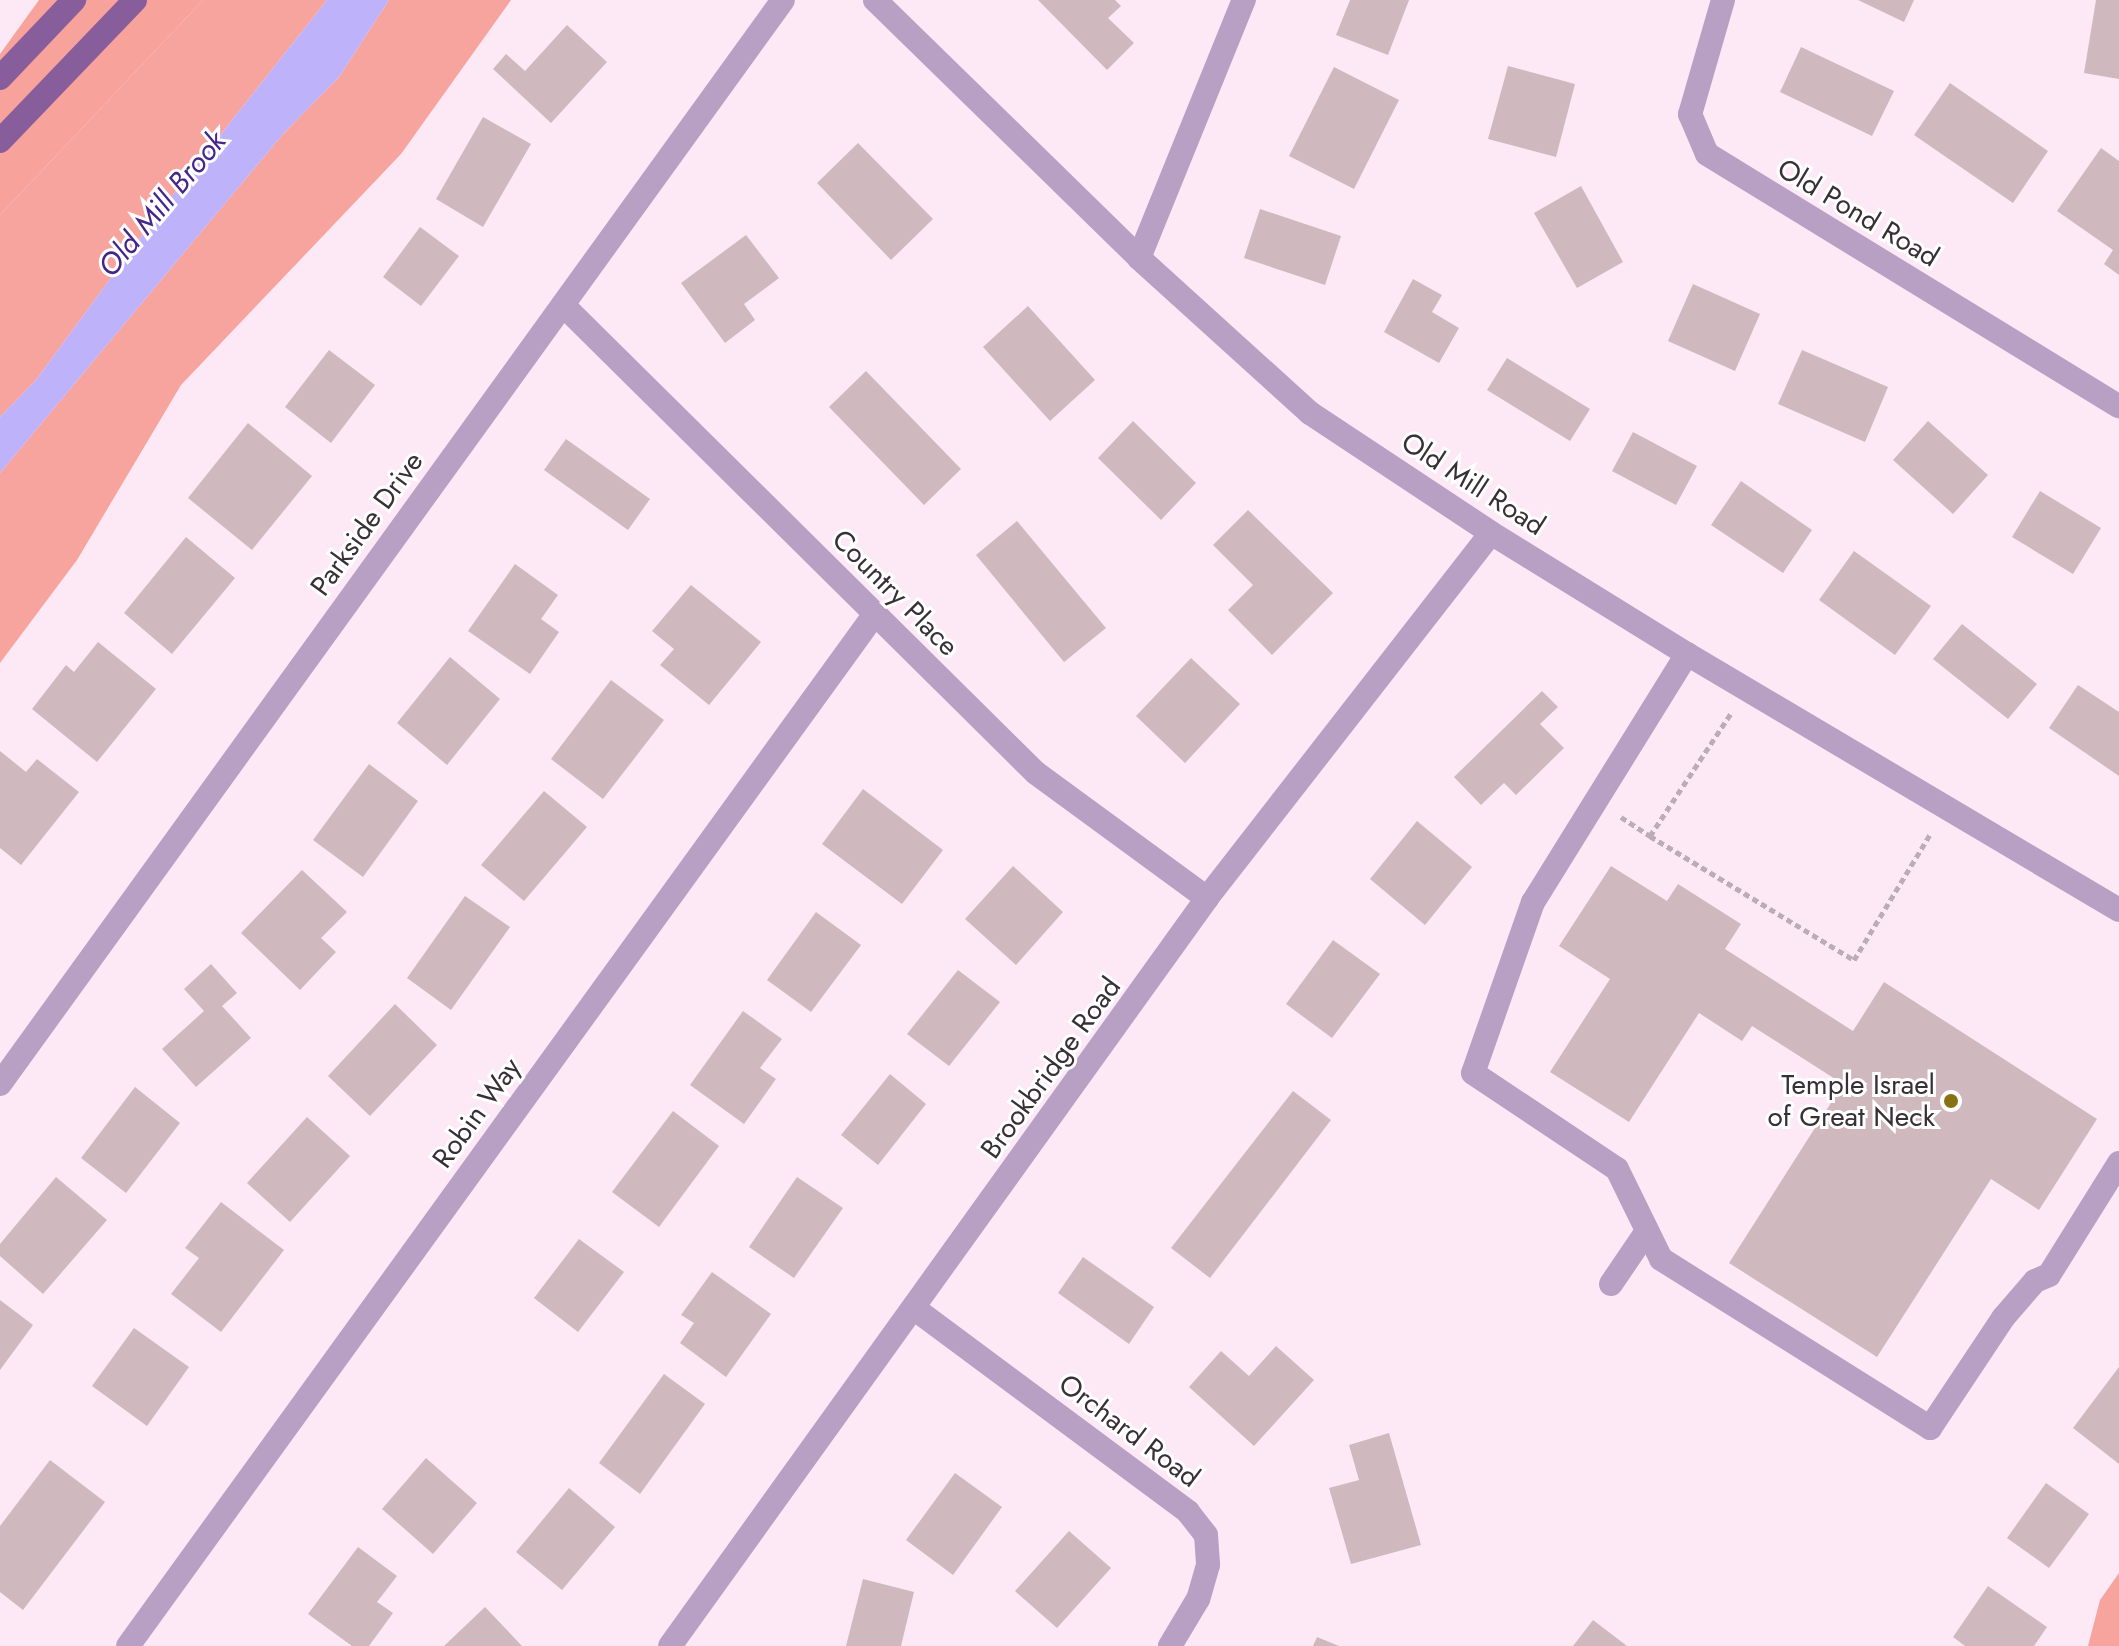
<!DOCTYPE html>
<style>
body{margin:0}
#map{position:relative;width:2119px;height:1646px;overflow:hidden;background:#fce9f5;font-family:Jost,sans-serif}
div>[style]{position:absolute}
.green>*{inset:0;background:#f7a29b}
.forest>*{inset:0;background:#f8a49e}
.water>*{inset:0;background:#beb3fb}
.building>*{inset:0;background:#cfb9be}
.path>*{height:5px;margin-top:-2.5px;transform-origin:0;background:repeating-linear-gradient(90deg,#bbacb6 0 6px,transparent 0 10px)}
.minor>*{height:24px;margin:-12px;padding:0 12px;transform-origin:12px;border-radius:12px;background:#b7a0c4}
.major>*{height:24px;margin:-12px;padding:0 12px;transform-origin:12px;border-radius:12px;background:#885d9c}
.dots>*{width:22px;height:22px;translate:-50% -50%;box-sizing:border-box;border:4px solid #fff;border-radius:50%}
span{translate:-50% -50%;white-space:nowrap;text-align:center;line-height:1.15;-webkit-text-stroke:6px #fff;paint-order:stroke}
.street-label{font-size:28px;color:#373035}
.poi-label{font-size:28px;color:#373035}
.right{translate:-100% -50%;text-align:right}
.water-label{font-size:30px;color:#44268a;font-style:italic}
</style>
<div id="map">
<div class="green">
<i style="clip-path:polygon(39px 0,203px 0,0 215px,0 54px)"></i>
</div>
<div class="forest">
<i style="clip-path:polygon(203px 0,327px 0,157px 215px,36px 380px,0 417px,0 215px)"></i>
<i style="clip-path:polygon(389px 0,511px 0,401px 154px,181px 385px,77px 560px,0 663px,0 473px,283px 134px,339px 77px)"></i>
<i style="clip-path:polygon(2119px 1573px,2119px 1646px,2088px 1646px,2100px 1600px)"></i>
</div>
<div class="water">
<i style="clip-path:polygon(327px 0,389px 0,339px 77px,283px 134px,0 473px,0 417px,36px 380px,157px 215px)"></i>
</div>
<div class="building">
<i style="clip-path:polygon(1038px 0,1115px 0,1121px 6px,1108px 18px,1134px 43px,1107px 70px)"></i>
<i style="clip-path:polygon(1350px 0,1409px 0,1388px 55px,1336px 35px)"></i>
<i style="clip-path:polygon(1858px 0,1914px 0,1904px 22px)"></i>
<i style="clip-path:polygon(2096px 0,2119px 0,2119px 79px,2084px 73px)"></i>
<i style="clip-path:polygon(567px 25px,607px 62px,551px 123px,493px 69px,506px 54px,525px 71px)"></i>
<i style="clip-path:polygon(1801px 47px,1894px 91px,1872px 136px,1780px 92px)"></i>
<i style="clip-path:polygon(1508px 66px,1575px 84px,1556px 157px,1488px 139px)"></i>
<i style="clip-path:polygon(1334px 67px,1399px 100px,1354px 189px,1289px 156px)"></i>
<i style="clip-path:polygon(1950px 83px,2048px 151px,2013px 203px,1914px 135px)"></i>
<i style="clip-path:polygon(483px 117px,531px 144px,483px 227px,436px 199px)"></i>
<i style="clip-path:polygon(858px 143px,933px 219px,891px 260px,817px 183px)"></i>
<i style="clip-path:polygon(2101px 148px,2119px 161px,2119px 275px,2104px 264px,2113px 250px,2057px 211px)"></i>
<i style="clip-path:polygon(1581px 186px,1623px 262px,1577px 288px,1534px 213px)"></i>
<i style="clip-path:polygon(1260px 209px,1341px 236px,1325px 285px,1244px 258px)"></i>
<i style="clip-path:polygon(420px 227px,459px 256px,421px 306px,383px 277px)"></i>
<i style="clip-path:polygon(746px 235px,779px 278px,744px 304px,755px 320px,725px 343px,681px 283px)"></i>
<i style="clip-path:polygon(1413px 279px,1442px 295px,1432px 312px,1459px 328px,1439px 363px,1384px 332px)"></i>
<i style="clip-path:polygon(1693px 284px,1760px 314px,1735px 371px,1668px 341px)"></i>
<i style="clip-path:polygon(1028px 306px,1095px 380px,1050px 421px,983px 347px)"></i>
<i style="clip-path:polygon(329px 350px,375px 385px,331px 443px,285px 407px)"></i>
<i style="clip-path:polygon(1802px 350px,1888px 387px,1865px 442px,1778px 404px)"></i>
<i style="clip-path:polygon(1507px 358px,1590px 409px,1570px 441px,1487px 390px)"></i>
<i style="clip-path:polygon(866px 371px,961px 469px,924px 505px,829px 407px)"></i>
<i style="clip-path:polygon(1133px 421px,1196px 483px,1161px 520px,1098px 458px)"></i>
<i style="clip-path:polygon(1928px 421px,1988px 475px,1953px 514px,1893px 460px)"></i>
<i style="clip-path:polygon(248px 423px,312px 476px,252px 550px,188px 498px)"></i>
<i style="clip-path:polygon(1633px 432px,1697px 466px,1676px 505px,1612px 471px)"></i>
<i style="clip-path:polygon(566px 439px,650px 499px,628px 530px,544px 470px)"></i>
<i style="clip-path:polygon(1741px 481px,1812px 530px,1783px 573px,1711px 525px)"></i>
<i style="clip-path:polygon(2040px 491px,2101px 528px,2073px 574px,2012px 537px)"></i>
<i style="clip-path:polygon(1248px 510px,1333px 593px,1272px 655px,1228px 610px,1253px 585px,1213px 545px)"></i>
<i style="clip-path:polygon(1017px 521px,1106px 628px,1064px 662px,976px 555px)"></i>
<i style="clip-path:polygon(186px 537px,235px 578px,172px 654px,124px 613px)"></i>
<i style="clip-path:polygon(1854px 551px,1931px 606px,1895px 655px,1819px 600px)"></i>
<i style="clip-path:polygon(515px 564px,558px 595px,541px 619px,559px 632px,530px 674px,468px 631px)"></i>
<i style="clip-path:polygon(691px 585px,761px 642px,709px 705px,660px 665px,674px 649px,652px 631px)"></i>
<i style="clip-path:polygon(1962px 624px,2037px 684px,2008px 719px,1933px 659px)"></i>
<i style="clip-path:polygon(98px 642px,156px 689px,97px 762px,32px 709px,66px 665px,74px 672px)"></i>
<i style="clip-path:polygon(450px 657px,500px 699px,447px 765px,397px 723px)"></i>
<i style="clip-path:polygon(1191px 658px,1240px 704px,1185px 763px,1136px 716px)"></i>
<i style="clip-path:polygon(611px 680px,664px 720px,603px 799px,551px 759px)"></i>
<i style="clip-path:polygon(2078px 685px,2119px 712px,2119px 776px,2049px 728px)"></i>
<i style="clip-path:polygon(1542px 691px,1558px 707px,1540px 724px,1564px 748px,1516px 795px,1504px 783px,1481px 805px,1454px 777px)"></i>
<i style="clip-path:polygon(0 751px,26px 772px,37px 759px,79px 792px,21px 865px,0 848px)"></i>
<i style="clip-path:polygon(369px 764px,418px 801px,363px 877px,313px 840px)"></i>
<i style="clip-path:polygon(863px 789px,943px 850px,902px 904px,822px 844px)"></i>
<i style="clip-path:polygon(544px 791px,587px 827px,524px 901px,481px 865px)"></i>
<i style="clip-path:polygon(1417px 821px,1472px 867px,1425px 925px,1370px 879px)"></i>
<i style="clip-path:polygon(1013px 866px,1063px 912px,1016px 965px,965px 919px)"></i>
<i style="clip-path:polygon(1611px 866px,1667px 901px,1678px 884px,1741px 924px,1725px 949px,1853px 1031px,1884px 982px,2097px 1119px,2039px 1210px,1991px 1179px,1877px 1357px,1729px 1263px,1843px 1084px,1752px 1026px,1742px 1041px,1699px 1013px,1629px 1122px,1550px 1072px,1610px 979px,1559px 946px)"></i>
<i style="clip-path:polygon(302px 870px,347px 912px,321px 938px,336px 952px,300px 990px,241px 933px)"></i>
<i style="clip-path:polygon(465px 896px,510px 927px,451px 1010px,407px 978px)"></i>
<i style="clip-path:polygon(816px 912px,861px 945px,811px 1012px,767px 980px)"></i>
<i style="clip-path:polygon(1333px 940px,1380px 974px,1332px 1038px,1286px 1004px)"></i>
<i style="clip-path:polygon(211px 964px,237px 993px,222px 1006px,251px 1038px,196px 1087px,162px 1049px,204px 1011px,184px 989px)"></i>
<i style="clip-path:polygon(958px 970px,1000px 1002px,949px 1066px,907px 1034px)"></i>
<i style="clip-path:polygon(395px 1004px,437px 1045px,370px 1116px,328px 1076px)"></i>
<i style="clip-path:polygon(743px 1011px,782px 1039px,760px 1068px,776px 1079px,744px 1124px,690px 1085px)"></i>
<i style="clip-path:polygon(890px 1074px,926px 1104px,878px 1165px,841px 1135px)"></i>
<i style="clip-path:polygon(135px 1087px,180px 1123px,126px 1193px,81px 1158px)"></i>
<i style="clip-path:polygon(1293px 1091px,1331px 1120px,1210px 1278px,1171px 1248px)"></i>
<i style="clip-path:polygon(673px 1111px,719px 1146px,659px 1227px,612px 1192px)"></i>
<i style="clip-path:polygon(307px 1117px,350px 1156px,290px 1222px,247px 1183px)"></i>
<i style="clip-path:polygon(56px 1177px,107px 1220px,43px 1294px,0 1256px,0 1244px)"></i>
<i style="clip-path:polygon(797px 1177px,843px 1208px,794px 1278px,749px 1247px)"></i>
<i style="clip-path:polygon(221px 1202px,284px 1250px,221px 1332px,171px 1294px,199px 1258px,185px 1248px)"></i>
<i style="clip-path:polygon(579px 1239px,624px 1272px,578px 1332px,534px 1298px)"></i>
<i style="clip-path:polygon(1083px 1257px,1154px 1307px,1129px 1344px,1058px 1293px)"></i>
<i style="clip-path:polygon(712px 1272px,771px 1314px,726px 1377px,680px 1343px,694px 1323px,681px 1315px)"></i>
<i style="clip-path:polygon(0 1300px,33px 1325px,0 1370px)"></i>
<i style="clip-path:polygon(134px 1328px,189px 1367px,147px 1426px,92px 1386px)"></i>
<i style="clip-path:polygon(1276px 1346px,1314px 1380px,1254px 1446px,1189px 1387px,1221px 1351px,1249px 1376px)"></i>
<i style="clip-path:polygon(2119px 1367px,2119px 1464px,2073px 1428px)"></i>
<i style="clip-path:polygon(664px 1374px,705px 1404px,640px 1494px,599px 1463px)"></i>
<i style="clip-path:polygon(1389px 1433px,1421px 1545px,1351px 1564px,1329px 1488px,1359px 1480px,1349px 1445px)"></i>
<i style="clip-path:polygon(426px 1458px,477px 1503px,433px 1554px,382px 1509px)"></i>
<i style="clip-path:polygon(50px 1460px,105px 1502px,23px 1610px,0 1592px,0 1526px)"></i>
<i style="clip-path:polygon(955px 1473px,1002px 1507px,953px 1575px,906px 1540px)"></i>
<i style="clip-path:polygon(2046px 1483px,2089px 1514px,2049px 1568px,2007px 1538px)"></i>
<i style="clip-path:polygon(569px 1488px,615px 1527px,562px 1590px,516px 1552px)"></i>
<i style="clip-path:polygon(1069px 1531px,1111px 1568px,1057px 1628px,1015px 1591px)"></i>
<i style="clip-path:polygon(358px 1547px,397px 1576px,377px 1602px,393px 1613px,369px 1646px,352px 1646px,308px 1614px)"></i>
<i style="clip-path:polygon(863px 1579px,914px 1592px,901px 1646px,846px 1646px)"></i>
<i style="clip-path:polygon(1988px 1586px,2047px 1627px,2034px 1646px,1965px 1646px,1953px 1637px)"></i>
<i style="clip-path:polygon(485px 1607px,522px 1646px,444px 1646px)"></i>
<i style="clip-path:polygon(1593px 1620px,1627px 1646px,1573px 1646px)"></i>
<i style="clip-path:polygon(1317px 1637px,1339px 1646px,1313px 1646px)"></i>
</div>
<div class="path">
<i style="left:1621px;top:817px;width:35px;rotate:33deg"></i>
<i style="left:1650px;top:836px;width:147px;rotate:-56.6deg"></i>
<i style="left:1650px;top:836px;width:239px;rotate:31.3deg"></i>
<i style="left:1854px;top:960px;width:149px;rotate:-58.8deg"></i>
</div>
<div class="minor">
<i style="left:875px;top:0;width:369px;rotate:44.3deg"></i>
<i style="left:1139px;top:258px;width:231px;rotate:42.2deg"></i>
<i style="left:1310px;top:413px;width:217px;rotate:33.5deg"></i>
<i style="left:1491px;top:533px;width:230px;rotate:31.7deg"></i>
<i style="left:1687px;top:654px;width:502px;rotate:30.65deg"></i>
<i style="left:1723px;top:0;width:119px;rotate:106.1deg"></i>
<i style="left:1690px;top:114px;width:43px;rotate:67deg"></i>
<i style="left:1707px;top:154px;width:483px;rotate:31.5deg"></i>
<i style="left:1139px;top:258px;width:279px;rotate:-67.9deg"></i>
<i style="left:563px;top:305px;width:665px;rotate:44.7deg"></i>
<i style="left:1036px;top:773px;width:212px;rotate:36.2deg"></i>
<i style="left:1687px;top:654px;width:292px;rotate:121.8deg"></i>
<i style="left:1533px;top:902px;width:181px;rotate:109.3deg"></i>
<i style="left:1473px;top:1073px;width:173px;rotate:33.7deg"></i>
<i style="left:1617px;top:1169px;width:100px;rotate:63.9deg"></i>
<i style="left:1661px;top:1259px;width:318px;rotate:32.1deg"></i>
<i style="left:1930px;top:1428px;width:132px;rotate:-56.4deg"></i>
<i style="left:2003px;top:1318px;width:49px;rotate:-49.1deg"></i>
<i style="left:2035px;top:1281px;width:15px;rotate:-23deg"></i>
<i style="left:2049px;top:1275px;width:132px;rotate:-58deg"></i>
<i style="left:0;top:1084px;width:1337px;rotate:-54.16deg"></i>
<i style="left:1611px;top:1284px;width:64px;rotate:-55.8deg"></i>
<i style="left:915px;top:1309px;width:340px;rotate:36.6deg"></i>
<i style="left:1188px;top:1512px;width:29px;rotate:52deg"></i>
<i style="left:1206px;top:1535px;width:30px;rotate:86deg"></i>
<i style="left:1208px;top:1565px;width:35px;rotate:106deg"></i>
<i style="left:1198px;top:1599px;width:55px;rotate:120.8deg"></i>
<i style="left:128px;top:1646px;width:1273px;rotate:-54.11deg"></i>
<i style="left:670px;top:1646px;width:921px;rotate:-54.32deg"></i>
<i style="left:1207px;top:898px;width:462px;rotate:-52.1deg"></i>
</div>
<div class="major">
<i style="left:0;top:78px;width:108px;rotate:-46.5deg"></i>
<i style="left:0;top:141px;width:195px;rotate:-46.2deg"></i>
</div>
<div class="dots">
<i style="left:1951px;top:1101px;background:#877112"></i>
</div>
<div class="street-label">
<span style="left:1858px;top:213px;rotate:31deg">Old Pond Road</span>
<span style="left:1473px;top:484px;rotate:33deg">Old Mill Road</span>
<span style="left:367px;top:524px;rotate:-54deg">Parkside Drive</span>
<span style="left:895px;top:593px;rotate:45deg">Country Place</span>
<span style="left:1051px;top:1068px;rotate:-54deg">Brookbridge Road</span>
<span style="left:477px;top:1113px;rotate:-54deg">Robin Way</span>
<span style="left:1129px;top:1431px;rotate:37deg">Orchard Road</span>
</div>
<div class="poi-label">
<span class="right" style="left:1935px;top:1101px">Temple Israel<br>of Great Neck</span>
</div>
<div class="water-label">
<span style="left:162px;top:204px;rotate:-50deg">Old Mill Brook</span>
</div>
</div>
